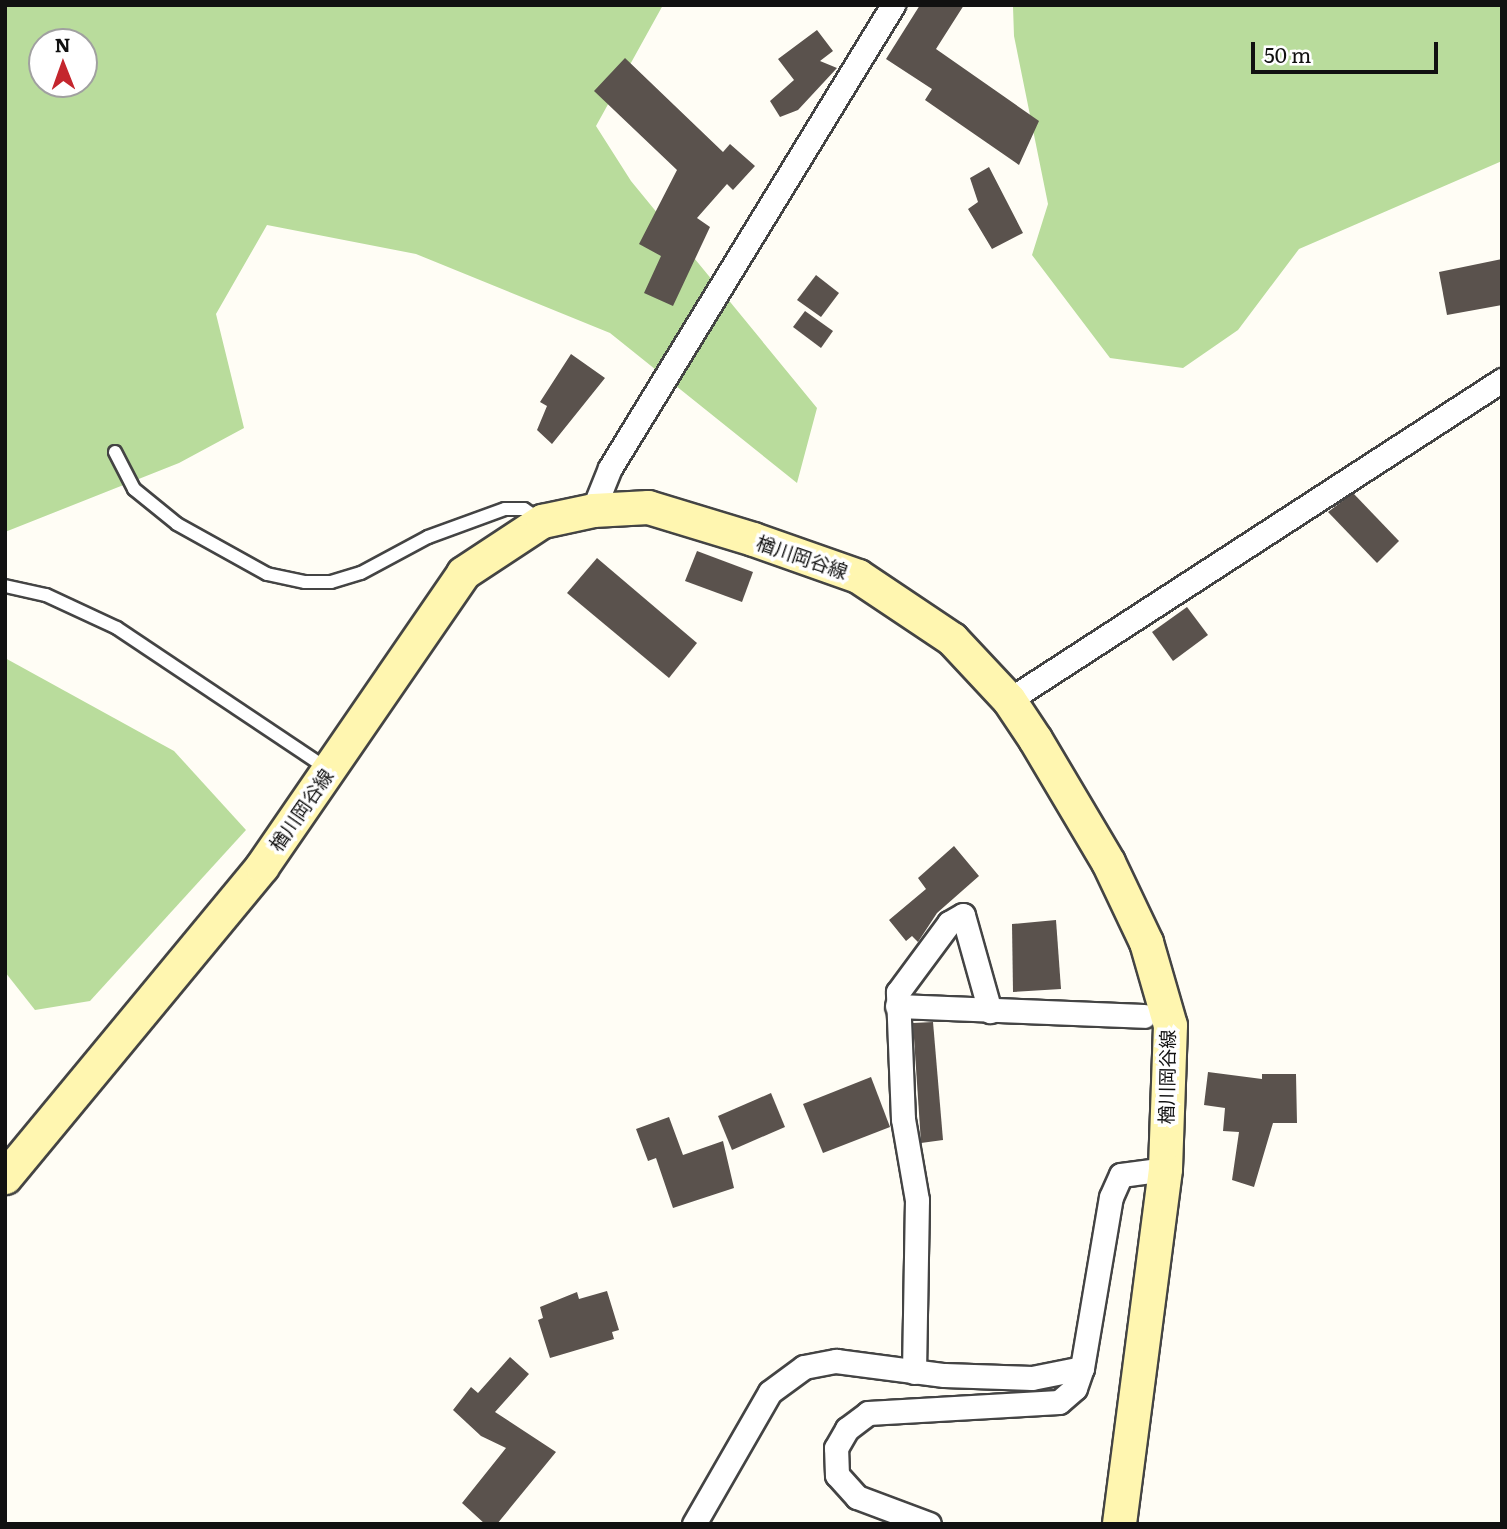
<!DOCTYPE html>
<meta charset="utf-8">
<style>
body{margin:0}
#map{position:relative;width:1507px;height:1529px;overflow:hidden;background:#fffdf5;font-family:Literata,"Noto Sans JP",serif}
div>[style]{position:absolute}
.forest>*{inset:0;background:#b9dc9c}
.building>*{inset:0;background:#5a524d}
.roads{filter:drop-shadow(2px 0 #444) drop-shadow(-2px 0 #444) drop-shadow(0 2px #444) drop-shadow(0 -2px #444)}
.lane>*{height:12px;margin:-6px;padding:0 6px;transform-origin:6px;border-radius:6px;background:#fff}
.street>*{height:23px;margin:-11.5px;padding:0 11.5px;transform-origin:11.5px;border-radius:11.5px;background:#fff}
.secondary>*{height:33px;margin:-16.5px;padding:0 16.5px;transform-origin:16.5px;border-radius:16.5px;background:#fff6b0}
span{translate:-50% -50%;white-space:nowrap;text-align:center;line-height:1.15;-webkit-text-stroke:7px #fff;paint-order:stroke}
.street-label{font-size:19px;color:#111}
.frame{position:absolute;inset:0;border:7px solid #111;pointer-events:none}
.north{position:absolute;left:28px;top:28px;width:70px;height:70px;box-sizing:border-box;background:#fff;border:2px solid #a0a0a0;border-radius:50%;rotate:359deg;font-size:19px;font-weight:700;line-height:28px;text-align:center;color:#111}
.north::after{content:'';display:block;margin:auto;width:24px;height:32px;background:#c4262e;clip-path:polygon(50% 0,100% 100%,50% 72%,0 100%)}
.scale{position:absolute;left:1251px;top:42px;width:187px;height:32px;box-sizing:border-box;border:4px solid #111;border-top:0;padding-left:9px;font-size:21px;line-height:24px;white-space:nowrap;color:#111;-webkit-text-stroke:5px #fff;paint-order:stroke}
</style>
<div id="map">
<div class="forest">
<i style="clip-path:polygon(evenodd,5px 5px,663px 5px,596px 126px,631px 181px,817px 408px,797px 483px,610px 333px,416px 254px,267px 225px,216px 314px,244px 428px,179px 463px,5px 532px,5px 5px,42px 42px,84px 42px,84px 84px,42px 84px,42px 42px)"></i>
<i style="clip-path:polygon(1502px 5px,1502px 161px,1299px 249px,1238px 330px,1183px 368px,1110px 358px,1032px 255px,1048px 204px,1014px 36px,1013px 7px)"></i>
<i style="clip-path:polygon(5px 658px,174px 751px,246px 830px,90px 1001px,35px 1010px,5px 972px)"></i>
</div>
<div class="building">
<i style="clip-path:polygon(920px 5px,964px 5px,936px 49px,1039px 121px,1019px 165px,925px 100px,932px 89px,886px 59px)"></i>
<i style="clip-path:polygon(817px 30px,833px 51px,820px 61px,837px 68px,798px 110px,780px 117px,770px 101px,794px 80px,778px 59px)"></i>
<i style="clip-path:polygon(625px 58px,723px 152px,730px 144px,755px 166px,733px 190px,727px 184px,697px 218px,710px 227px,673px 306px,644px 293px,661px 256px,639px 244px,677px 170px,594px 91px)"></i>
<i style="clip-path:polygon(989px 167px,1023px 233px,992px 249px,968px 209px,978px 202px,970px 178px)"></i>
<i style="clip-path:polygon(1502px 259px,1502px 305px,1447px 315px,1439px 272px)"></i>
<i style="clip-path:polygon(816px 275px,839px 293px,821px 317px,797px 300px)"></i>
<i style="clip-path:polygon(805px 311px,833px 331px,821px 348px,793px 327px)"></i>
<i style="clip-path:polygon(571px 354px,605px 378px,552px 444px,537px 430px,547px 406px,540px 402px)"></i>
<i style="clip-path:polygon(1353px 493px,1399px 541px,1377px 563px,1328px 512px)"></i>
<i style="clip-path:polygon(697px 551px,753px 572px,742px 602px,685px 581px)"></i>
<i style="clip-path:polygon(597px 558px,697px 643px,669px 678px,567px 593px)"></i>
<i style="clip-path:polygon(1187px 607px,1208px 635px,1173px 661px,1152px 632px)"></i>
<i style="clip-path:polygon(954px 846px,979px 876px,937px 913px,918px 942px,912px 936px,906px 941px,889px 920px,926px 889px,918px 878px)"></i>
<i style="clip-path:polygon(1056px 920px,1061px 989px,1013px 992px,1012px 924px)"></i>
<i style="clip-path:polygon(933px 1022px,943px 1140px,921px 1143px,913px 1023px)"></i>
<i style="clip-path:polygon(1208px 1072px,1262px 1079px,1262px 1074px,1296px 1074px,1297px 1123px,1273px 1123px,1254px 1187px,1232px 1180px,1239px 1132px,1223px 1131px,1225px 1108px,1204px 1105px)"></i>
<i style="clip-path:polygon(871px 1077px,890px 1127px,823px 1153px,803px 1104px)"></i>
<i style="clip-path:polygon(771px 1093px,785px 1127px,732px 1150px,718px 1116px)"></i>
<i style="clip-path:polygon(669px 1117px,683px 1155px,723px 1141px,734px 1188px,673px 1208px,656px 1158px,648px 1161px,636px 1129px)"></i>
<i style="clip-path:polygon(607px 1291px,619px 1330px,612px 1332px,614px 1339px,550px 1358px,538px 1320px,543px 1318px,540px 1307px,577px 1292px,579px 1299px)"></i>
<i style="clip-path:polygon(510px 1357px,529px 1374px,495px 1412px,556px 1452px,497px 1524px,485px 1524px,462px 1503px,506px 1448px,481px 1436px,453px 1410px,471px 1387px,478px 1393px)"></i>
</div>
<div class="roads">
<div class="lane">
<i style="left:115px;top:452px;width:42px;rotate:62.8deg"></i>
<i style="left:134px;top:489px;width:55px;rotate:39.1deg"></i>
<i style="left:177px;top:524px;width:103px;rotate:29.1deg"></i>
<i style="left:267px;top:574px;width:39px;rotate:12deg"></i>
<i style="left:305px;top:582px;width:26px"></i>
<i style="left:331px;top:582px;width:31px;rotate:-17deg"></i>
<i style="left:361px;top:573px;width:76px;rotate:-28.2deg"></i>
<i style="left:428px;top:537px;width:82px;rotate:-20deg"></i>
<i style="left:505px;top:509px;width:19px"></i>
<i style="left:524px;top:509px;width:18px;rotate:34deg"></i>
<i style="left:5px;top:586px;width:42px;rotate:12.4deg"></i>
<i style="left:46px;top:595px;width:78px;rotate:24.9deg"></i>
<i style="left:117px;top:628px;width:254px;rotate:33.8deg"></i>
</div>
<div class="street">
<i style="left:593px;top:510px;width:45px;rotate:-68deg"></i>
<i style="left:610px;top:468px;width:543px;rotate:-58.57deg"></i>
<i style="left:1009px;top:700px;width:588px;rotate:-32.99deg"></i>
<i style="left:897px;top:1006px;width:247px;rotate:2.3deg"></i>
<i style="left:914px;top:1372px;width:172px;rotate:-89deg"></i>
<i style="left:917px;top:1200px;width:82px;rotate:-99.8deg"></i>
<i style="left:903px;top:1119px;width:127px;rotate:-92.3deg"></i>
<i style="left:898px;top:992px;width:86px;rotate:-53.5deg"></i>
<i style="left:949px;top:923px;width:16px;rotate:-30deg"></i>
<i style="left:963px;top:915px;width:100px;rotate:74.3deg"></i>
<i style="left:694px;top:1524px;width:152px;rotate:-60.1deg"></i>
<i style="left:770px;top:1392px;width:42px;rotate:-36.3deg"></i>
<i style="left:804px;top:1367px;width:33px;rotate:-11deg"></i>
<i style="left:836px;top:1361px;width:109px;rotate:7.4deg"></i>
<i style="left:944px;top:1375px;width:88px;rotate:2deg"></i>
<i style="left:1032px;top:1378px;width:51px;rotate:-11.3deg"></i>
<i style="left:929px;top:1524px;width:77px;rotate:-159.4deg"></i>
<i style="left:857px;top:1497px;width:30px;rotate:-132deg"></i>
<i style="left:837px;top:1475px;width:27px;rotate:-92deg"></i>
<i style="left:836px;top:1448px;width:22px;rotate:-60deg"></i>
<i style="left:847px;top:1429px;width:26px;rotate:-37deg"></i>
<i style="left:868px;top:1413px;width:191px;rotate:-3.3deg"></i>
<i style="left:1059px;top:1402px;width:21px;rotate:-41deg"></i>
<i style="left:1075px;top:1388px;width:21px;rotate:-71deg"></i>
<i style="left:1082px;top:1368px;width:173px;rotate:-80.4deg"></i>
<i style="left:1111px;top:1197px;width:24px;rotate:-66deg"></i>
<i style="left:1121px;top:1175px;width:44px;rotate:-7.8deg"></i>
</div>
<div class="secondary">
<i style="left:5px;top:1177px;width:403px;rotate:-50.4deg"></i>
<i style="left:262px;top:866px;width:355px;rotate:-55.5deg"></i>
<i style="left:463px;top:573px;width:95px;rotate:-33.4deg"></i>
<i style="left:542px;top:521px;width:52px;rotate:-12.2deg"></i>
<i style="left:593px;top:510px;width:55px;rotate:-3.1deg"></i>
<i style="left:648px;top:507px;width:110px;rotate:16.9deg"></i>
<i style="left:753px;top:539px;width:111px;rotate:19.4deg"></i>
<i style="left:858px;top:576px;width:113px;rotate:33.8deg"></i>
<i style="left:952px;top:639px;width:83px;rotate:46.9deg"></i>
<i style="left:1009px;top:700px;width:47px;rotate:56.3deg"></i>
<i style="left:1035px;top:739px;width:143px;rotate:59.3deg"></i>
<i style="left:1108px;top:862px;width:89px;rotate:64.6deg"></i>
<i style="left:1146px;top:942px;width:86px;rotate:73.9deg"></i>
<i style="left:1170px;top:1025px;width:144px;rotate:92deg"></i>
<i style="left:1165px;top:1169px;width:358px;rotate:97.4deg"></i>
</div>
</div>
<div class="street-label">
<span style="left:802px;top:557px;rotate:19deg">楢川岡谷線</span>
<span style="left:301px;top:810px;rotate:-55deg">楢川岡谷線</span>
<span style="left:1167px;top:1077px;rotate:-89deg">楢川岡谷線</span>
</div>
<div class="frame"></div>
<div class="north">N</div>
<div class="scale">50 m</div>
</div>
